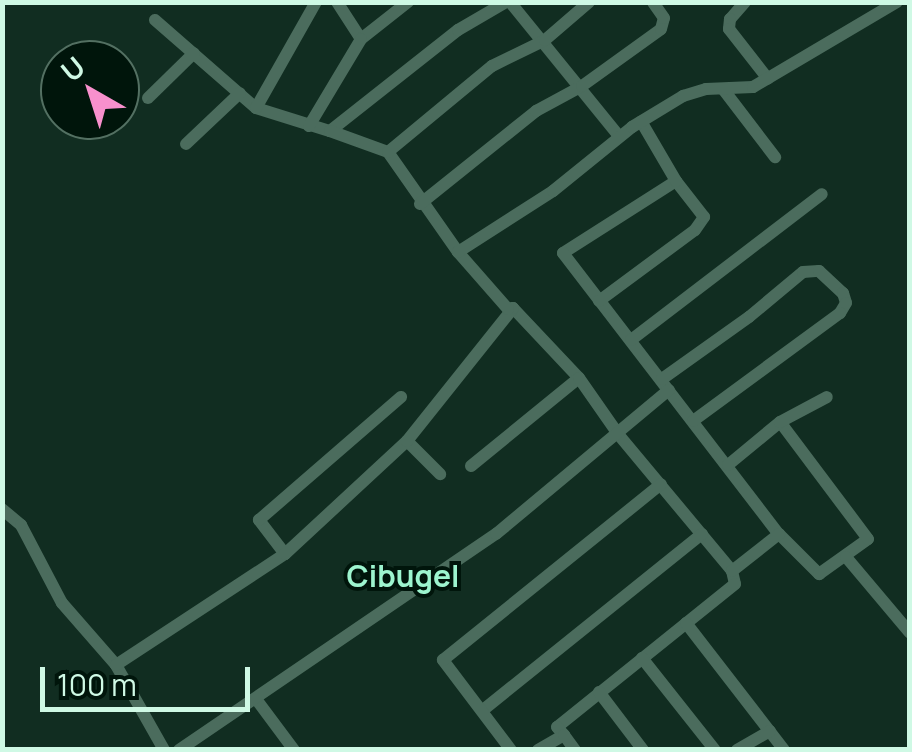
<!DOCTYPE html>
<style>
body{margin:0}
#map{position:relative;width:912px;height:752px;overflow:hidden;background:#112d21;font-family:Manrope,sans-serif}
div>[style]{position:absolute}
.street>*{height:12px;margin:-6px;padding:0 6px;transform-origin:6px;border-radius:6px;background:#4b6c5d}
span{translate:-50% -50%;white-space:nowrap;text-align:center;line-height:1.15;-webkit-text-stroke:8px #00150b;paint-order:stroke}
.quarter-label{font-size:30px;color:#9df5cf;font-weight:700}
.frame{position:absolute;inset:0;border:5px solid #cff9e5;pointer-events:none}
.north{position:absolute;left:40px;top:40px;width:100px;height:100px;box-sizing:border-box;background:#00150b;border:2px solid #537062;border-radius:50%;rotate:321deg;font-size:28px;font-weight:700;line-height:40px;text-align:center;color:#cff9e5}
.north::after{content:'';display:block;margin:auto;width:35px;height:45px;background:#f890cd;clip-path:polygon(50% 0,100% 100%,50% 72%,0 100%)}
.scale{position:absolute;left:40px;top:667px;width:210px;height:45px;box-sizing:border-box;border:5px solid #cff9e5;border-top:0;padding-left:12px;font-size:30px;line-height:35px;white-space:nowrap;color:#cff9e5;-webkit-text-stroke:8px #00150b;paint-order:stroke}
</style>
<div id="map">
<div class="street">
<i style="left:337px;top:2px;width:44px;rotate:57deg"></i>
<i style="left:361px;top:39px;width:60px;rotate:-38.2deg"></i>
<i style="left:510px;top:2px;width:173px;rotate:50.9deg"></i>
<i style="left:745px;top:2px;width:23px;rotate:131deg"></i>
<i style="left:730px;top:19px;width:10px;rotate:96deg"></i>
<i style="left:729px;top:29px;width:63px;rotate:52deg"></i>
<i style="left:155px;top:20px;width:134px;rotate:41.1deg"></i>
<i style="left:256px;top:108px;width:77px;rotate:17.3deg"></i>
<i style="left:330px;top:131px;width:163px;rotate:-38.3deg"></i>
<i style="left:458px;top:30px;width:56px;rotate:-30.3deg"></i>
<i style="left:723px;top:89px;width:86px;rotate:52.6deg"></i>
<i style="left:148px;top:98px;width:64px;rotate:-44.4deg"></i>
<i style="left:256px;top:108px;width:122px;rotate:-60.5deg"></i>
<i style="left:309px;top:126px;width:101px;rotate:-59.1deg"></i>
<i style="left:330px;top:131px;width:62px;rotate:19.9deg"></i>
<i style="left:388px;top:152px;width:122px;rotate:55deg"></i>
<i style="left:186px;top:144px;width:74px;rotate:-43.4deg"></i>
<i style="left:388px;top:152px;width:135px;rotate:-39.6deg"></i>
<i style="left:492px;top:66px;width:59px;rotate:-26.1deg"></i>
<i style="left:545px;top:40px;width:58px;rotate:-40.8deg"></i>
<i style="left:676px;top:181px;width:134px;rotate:147.5deg"></i>
<i style="left:563px;top:253px;width:354px;rotate:52.5deg"></i>
<i style="left:779px;top:534px;width:57px;rotate:45deg"></i>
<i style="left:819px;top:574px;width:60px;rotate:-35.5deg"></i>
<i style="left:868px;top:539px;width:146px;rotate:-126.9deg"></i>
<i style="left:420px;top:204px;width:149px;rotate:-38.7deg"></i>
<i style="left:536px;top:111px;width:52px;rotate:-28.5deg"></i>
<i style="left:582px;top:86px;width:97px;rotate:-35.8deg"></i>
<i style="left:661px;top:29px;width:11px;rotate:-75deg"></i>
<i style="left:664px;top:18px;width:19px;rotate:-125deg"></i>
<i style="left:599px;top:301px;width:119px;rotate:-36.5deg"></i>
<i style="left:695px;top:230px;width:16px;rotate:-55deg"></i>
<i style="left:704px;top:217px;width:46px;rotate:-127.9deg"></i>
<i style="left:676px;top:181px;width:69px;rotate:-120.3deg"></i>
<i style="left:513px;top:308px;width:96px;rotate:46.7deg"></i>
<i style="left:631px;top:340px;width:240px;rotate:-37.4deg"></i>
<i style="left:662px;top:379px;width:107px;rotate:-35.5deg"></i>
<i style="left:749px;top:317px;width:70px;rotate:-39.8deg"></i>
<i style="left:803px;top:272px;width:16px;rotate:-4deg"></i>
<i style="left:819px;top:271px;width:33px;rotate:43deg"></i>
<i style="left:843px;top:293px;width:10px;rotate:73deg"></i>
<i style="left:846px;top:303px;width:12px;rotate:121deg"></i>
<i style="left:840px;top:313px;width:182px;rotate:143.7deg"></i>
<i style="left:407px;top:441px;width:47px;rotate:45deg"></i>
<i style="left:728px;top:465px;width:67px;rotate:-39.6deg"></i>
<i style="left:780px;top:422px;width:53px;rotate:-28deg"></i>
<i style="left:471px;top:466px;width:139px;rotate:-39.2deg"></i>
<i style="left:579px;top:378px;width:68px;rotate:55.1deg"></i>
<i style="left:618px;top:434px;width:178px;rotate:50.2deg"></i>
<i style="left:732px;top:571px;width:13px;rotate:77deg"></i>
<i style="left:735px;top:584px;width:228px;rotate:141.2deg"></i>
<i style="left:557px;top:727px;width:11px;rotate:49deg"></i>
<i style="left:564px;top:735px;width:30px;rotate:150deg"></i>
<i style="left:2px;top:509px;width:25px;rotate:40deg"></i>
<i style="left:21px;top:525px;width:88px;rotate:62.3deg"></i>
<i style="left:62px;top:603px;width:82px;rotate:48.9deg"></i>
<i style="left:116px;top:665px;width:98px;rotate:60.5deg"></i>
<i style="left:285px;top:554px;width:43px;rotate:-127.4deg"></i>
<i style="left:259px;top:520px;width:188px;rotate:-40.9deg"></i>
<i style="left:846px;top:557px;width:99px;rotate:49.9deg"></i>
<i style="left:732px;top:571px;width:60px;rotate:-38.2deg"></i>
<i style="left:686px;top:623px;width:160px;rotate:52.3deg"></i>
<i style="left:642px;top:658px;width:117px;rotate:51.6deg"></i>
<i style="left:116px;top:665px;width:202px;rotate:-33.3deg"></i>
<i style="left:285px;top:554px;width:166px;rotate:-42.8deg"></i>
<i style="left:407px;top:441px;width:170px;rotate:-51.4deg"></i>
<i style="left:513px;top:308px;width:5px;rotate:169deg"></i>
<i style="left:508px;top:309px;width:76px;rotate:-131.3deg"></i>
<i style="left:458px;top:252px;width:113px;rotate:-32.7deg"></i>
<i style="left:553px;top:191px;width:102px;rotate:-39deg"></i>
<i style="left:632px;top:127px;width:60px;rotate:-31.3deg"></i>
<i style="left:683px;top:96px;width:24px;rotate:-17deg"></i>
<i style="left:706px;top:89px;width:47px;rotate:-2.4deg"></i>
<i style="left:753px;top:87px;width:167px;rotate:-30.6deg"></i>
<i style="left:599px;top:692px;width:73px;rotate:52.8deg"></i>
<i style="left:256px;top:699px;width:64px;rotate:53.3deg"></i>
<i style="left:483px;top:710px;width:281px;rotate:-38.8deg"></i>
<i style="left:564px;top:735px;width:19px;rotate:54deg"></i>
<i style="left:179px;top:750px;width:384px;rotate:-34.3deg"></i>
<i style="left:496px;top:534px;width:225px;rotate:-39.8deg"></i>
<i style="left:511px;top:750px;width:113px;rotate:-127.1deg"></i>
<i style="left:443px;top:660px;width:280px;rotate:-38.9deg"></i>
<i style="left:737px;top:750px;width:38px;rotate:-30deg"></i>
</div>
<div class="quarter-label">
<span style="left:403px;top:576px">Cibugel</span>
</div>
<div class="frame"></div>
<div class="north">U</div>
<div class="scale">100 m</div>
</div>
